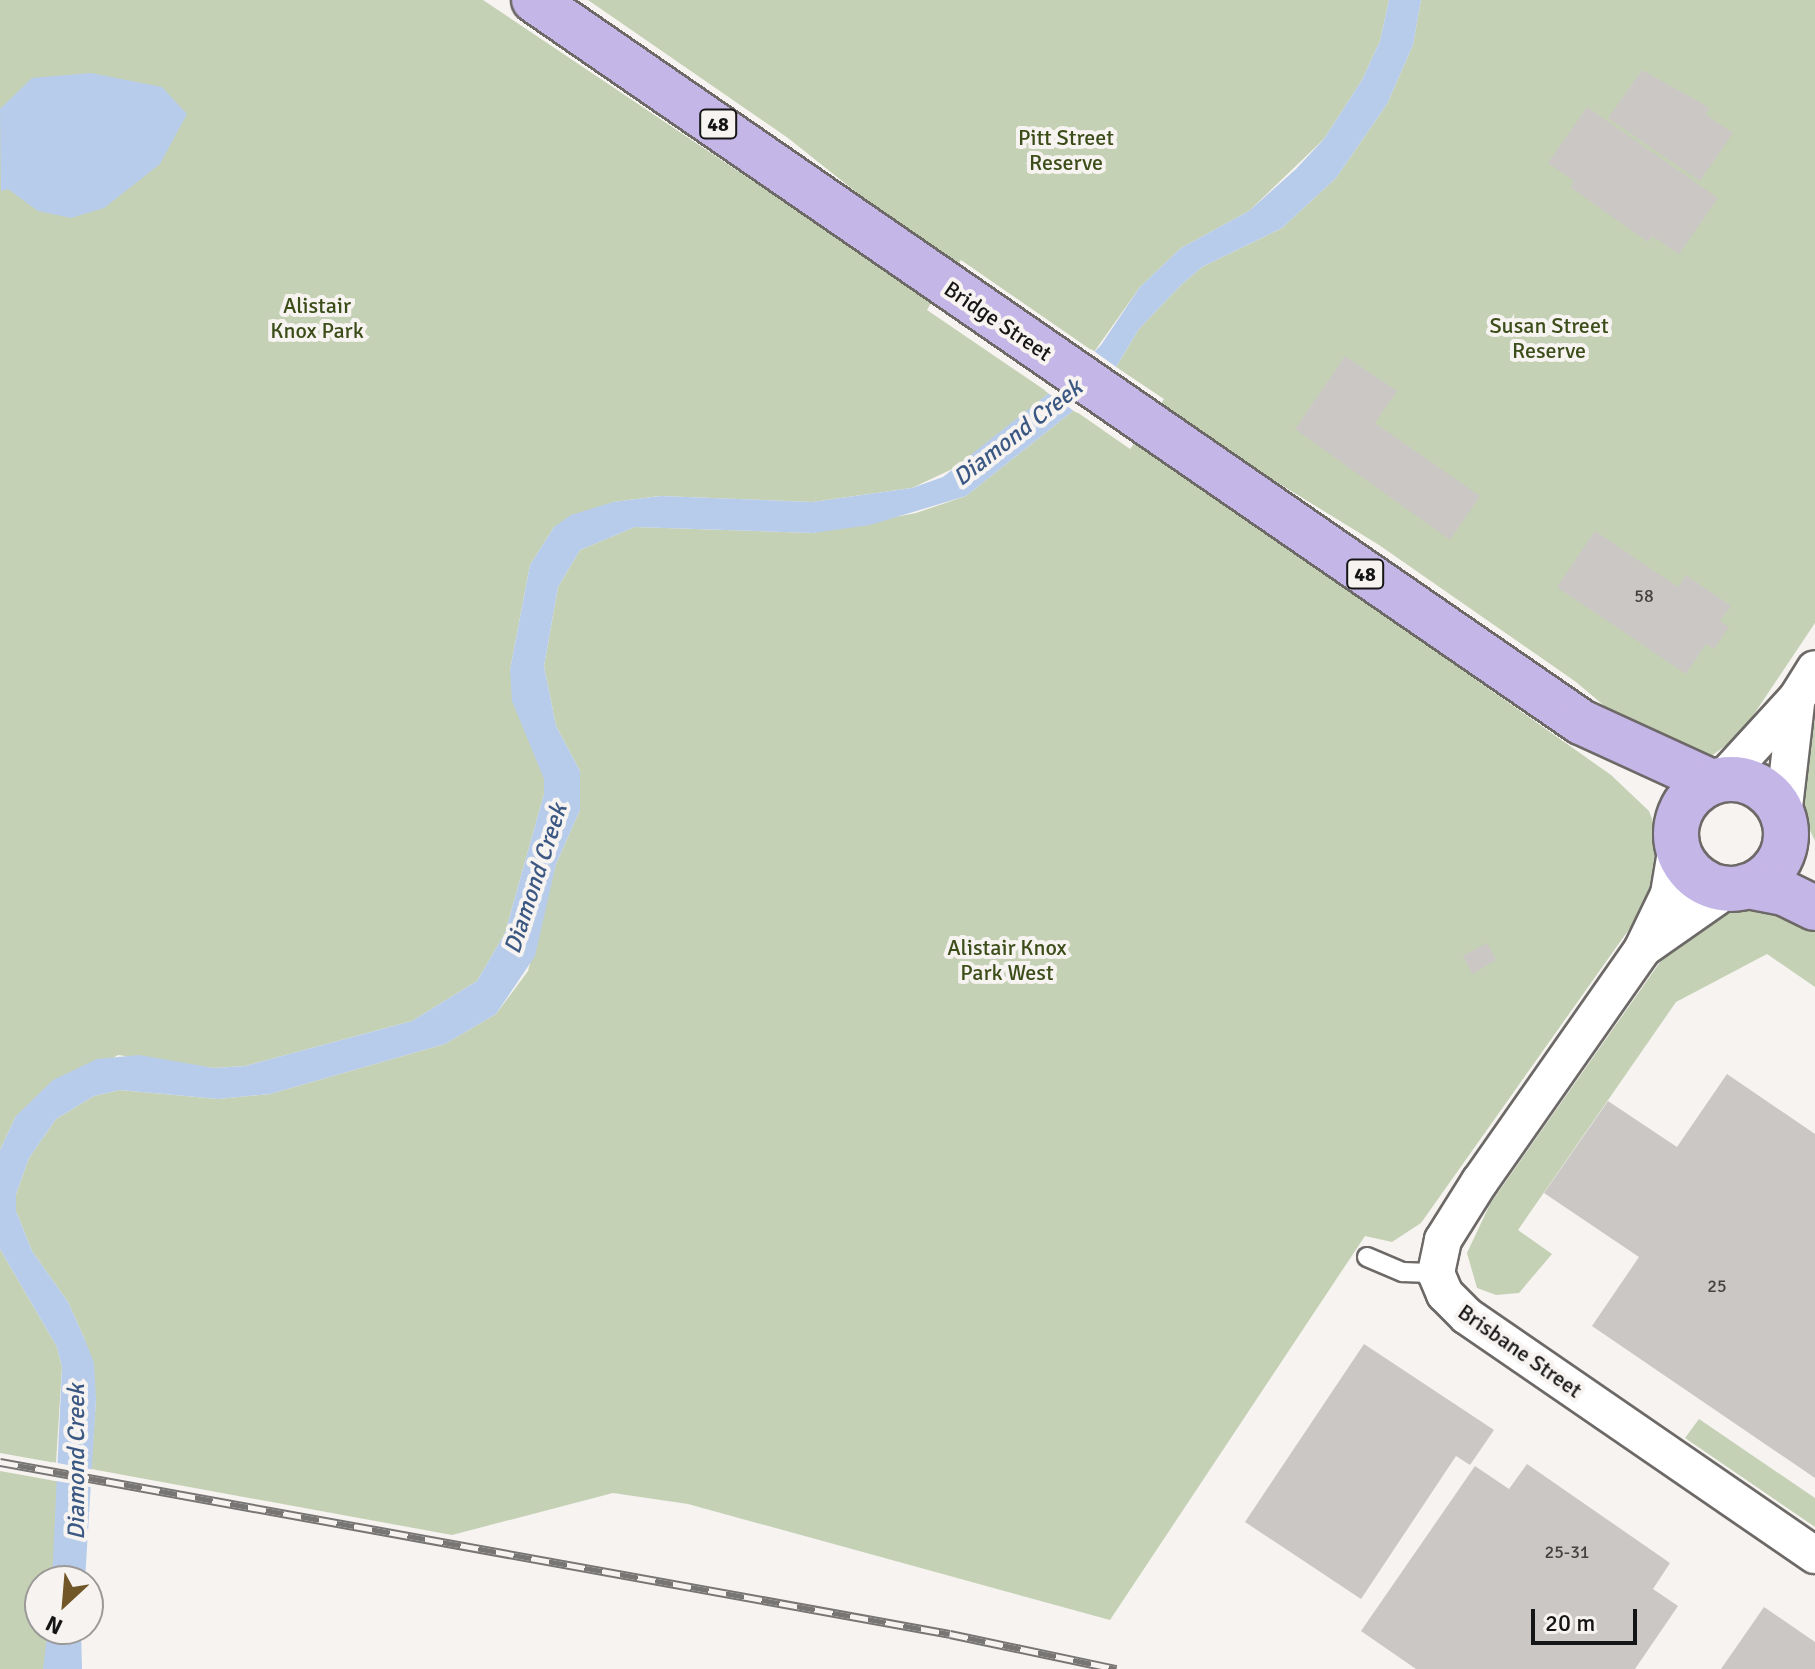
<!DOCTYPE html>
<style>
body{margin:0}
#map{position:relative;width:1815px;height:1669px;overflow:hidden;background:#f6f3f1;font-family:Signika,sans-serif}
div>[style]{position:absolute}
.green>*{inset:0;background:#c5d1b5}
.water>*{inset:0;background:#b7cceb}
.pier>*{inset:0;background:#f6f3f1}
.building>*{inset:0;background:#cac7c5}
.roads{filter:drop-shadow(2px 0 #6c6967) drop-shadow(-2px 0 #6c6967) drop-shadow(0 2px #6c6967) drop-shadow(0 -2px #6c6967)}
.service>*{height:18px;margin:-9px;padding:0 9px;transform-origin:9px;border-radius:9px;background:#fff}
.minor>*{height:36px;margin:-18px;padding:0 18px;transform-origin:18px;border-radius:18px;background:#fff}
.primary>*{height:44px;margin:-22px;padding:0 22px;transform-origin:22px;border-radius:22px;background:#c5b6e8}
.primary>.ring{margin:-22px;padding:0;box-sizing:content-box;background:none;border:44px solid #c5b6e8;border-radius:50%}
.rail>*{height:9px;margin-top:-4.5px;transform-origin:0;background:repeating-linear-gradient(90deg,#f6f3f1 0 18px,#787675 0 36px);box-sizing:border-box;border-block:2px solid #787675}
span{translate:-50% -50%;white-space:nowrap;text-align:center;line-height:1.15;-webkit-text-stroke:8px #f6f3f1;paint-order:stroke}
.number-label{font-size:18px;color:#434241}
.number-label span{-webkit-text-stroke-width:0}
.shield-label span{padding:2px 6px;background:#f6f3f1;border:2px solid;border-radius:6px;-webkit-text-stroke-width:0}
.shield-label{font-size:20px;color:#161515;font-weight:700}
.park-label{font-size:22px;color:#3c4d19}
.street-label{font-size:22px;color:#161515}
.water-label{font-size:24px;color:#3b5883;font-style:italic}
.north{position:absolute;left:24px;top:1565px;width:80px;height:80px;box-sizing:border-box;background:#f6f3f1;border:2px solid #9c9a99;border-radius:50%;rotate:206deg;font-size:22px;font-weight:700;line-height:32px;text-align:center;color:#161515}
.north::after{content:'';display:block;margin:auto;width:28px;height:36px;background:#715628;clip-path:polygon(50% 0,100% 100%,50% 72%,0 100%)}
.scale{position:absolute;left:1531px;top:1609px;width:106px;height:36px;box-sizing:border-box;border:4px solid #161515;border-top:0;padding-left:10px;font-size:24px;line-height:28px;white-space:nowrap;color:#161515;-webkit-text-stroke:6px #f6f3f1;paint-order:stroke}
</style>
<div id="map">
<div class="green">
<i style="clip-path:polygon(0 0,483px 0,932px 301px,927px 310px,1049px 393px,965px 463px,912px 488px,812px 502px,660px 496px,613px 502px,554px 527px,530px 565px,510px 670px,544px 779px,544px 794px,505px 933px,477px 981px,412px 1021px,245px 1066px,214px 1068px,118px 1055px,16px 1116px,0 1150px)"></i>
<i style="clip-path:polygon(588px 0,1389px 0,1380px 41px,1362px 80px,1324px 139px,1249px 211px,1181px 248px,1140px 287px,1094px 352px,961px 260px,954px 270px,788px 138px)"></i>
<i style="clip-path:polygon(1421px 0,1815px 0,1815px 623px,1740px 735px,1710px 757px,1698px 759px,1621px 720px,1576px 682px,1379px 545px,1158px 409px,1164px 399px,1116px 367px,1139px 329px,1181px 285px,1202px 267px,1282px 228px,1336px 178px,1387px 104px,1413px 45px)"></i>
<i style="clip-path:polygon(1074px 410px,1130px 449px,1137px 440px,1611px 775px,1649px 811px,1661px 842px,1661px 870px,1644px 908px,1421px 1223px,1392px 1242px,1365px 1236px,1110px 1620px,688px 1504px,613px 1493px,452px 1535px,91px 1469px,96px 1399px,85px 1340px,68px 1302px,32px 1251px,16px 1211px,16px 1194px,29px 1158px,56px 1119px,94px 1096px,120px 1090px,218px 1099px,270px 1094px,445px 1044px,496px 1014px,528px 971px,556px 864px,580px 810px,580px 771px,556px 726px,544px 666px,558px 587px,580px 550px,635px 527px,813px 533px,916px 513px,966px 496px)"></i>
<i style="clip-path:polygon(1815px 721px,1815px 841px,1799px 807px,1802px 745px)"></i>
<i style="clip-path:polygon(1737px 903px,1815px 922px,1815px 987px,1767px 954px,1676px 1002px,1518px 1230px,1552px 1254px,1519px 1293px,1496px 1295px,1477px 1288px,1467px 1253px,1490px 1204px,1665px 955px)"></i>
<i style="clip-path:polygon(0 1249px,57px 1347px,62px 1367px,56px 1463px,0 1453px)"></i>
<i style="clip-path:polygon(1699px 1419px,1815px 1498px,1815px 1527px,1685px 1438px)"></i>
<i style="clip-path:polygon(0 1471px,78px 1485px,74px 1581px,40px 1581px,40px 1629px,69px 1629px,63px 1669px,0 1669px)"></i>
</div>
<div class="water">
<i style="clip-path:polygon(1389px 0,1421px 0,1413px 45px,1387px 104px,1336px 178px,1282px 228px,1202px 267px,1181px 285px,1139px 329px,1116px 367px,1074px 410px,966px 496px,870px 525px,813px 533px,635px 527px,580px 550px,558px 587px,544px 666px,556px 726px,580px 771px,580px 810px,556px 864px,535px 956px,496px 1014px,445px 1044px,270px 1094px,218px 1099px,120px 1090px,94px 1096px,56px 1119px,29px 1158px,16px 1194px,16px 1211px,32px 1251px,68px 1302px,85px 1340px,94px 1363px,96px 1399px,85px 1581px,52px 1581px,62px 1367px,57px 1347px,0 1249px,0 1150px,16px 1116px,53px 1080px,97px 1059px,139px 1055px,214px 1068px,245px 1066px,412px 1021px,477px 981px,505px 933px,544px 794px,544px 779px,512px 701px,510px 670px,530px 565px,554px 527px,571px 515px,613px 502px,661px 496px,812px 502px,912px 488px,943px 477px,1073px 374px,1101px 345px,1140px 287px,1181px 248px,1249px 211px,1296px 169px,1324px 139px,1362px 80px,1380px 41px)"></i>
<i style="clip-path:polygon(91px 73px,162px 87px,187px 114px,160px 164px,104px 208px,71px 218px,38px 211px,8px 189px,1px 191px,0 109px,32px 78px)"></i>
<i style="clip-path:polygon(48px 1629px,81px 1629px,82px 1669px,43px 1669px)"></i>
</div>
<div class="pier">
<i style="clip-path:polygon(1091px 349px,1119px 369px,1077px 413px,1045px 391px)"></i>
<i style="clip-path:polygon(52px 1462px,95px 1470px,95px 1488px,51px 1480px)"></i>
</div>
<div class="building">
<i style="clip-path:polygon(1642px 70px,1710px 108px,1705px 114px,1733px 133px,1700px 181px,1608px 118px)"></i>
<i style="clip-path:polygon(1587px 107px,1718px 198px,1679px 254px,1652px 236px,1648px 242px,1570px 187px,1574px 181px,1548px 163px)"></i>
<i style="clip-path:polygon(1345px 356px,1397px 391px,1375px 423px,1480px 496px,1450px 540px,1295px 429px)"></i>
<i style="clip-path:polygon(1595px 531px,1678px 587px,1686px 575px,1731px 606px,1720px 621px,1729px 627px,1714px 649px,1706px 644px,1686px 674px,1557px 587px)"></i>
<i style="clip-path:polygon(1487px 943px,1496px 960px,1472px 974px,1463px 956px)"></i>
<i style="clip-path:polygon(1727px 1074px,1815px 1134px,1815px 1478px,1592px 1326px,1639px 1257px,1544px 1193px,1608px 1101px,1677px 1147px)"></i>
<i style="clip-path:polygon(1364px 1344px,1494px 1430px,1470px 1465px,1456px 1456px,1361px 1599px,1245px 1522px)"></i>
<i style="clip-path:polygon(1527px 1464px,1670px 1563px,1653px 1589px,1678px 1606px,1635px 1669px,1416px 1669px,1361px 1631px,1475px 1466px,1509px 1489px)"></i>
<i style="clip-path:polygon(1764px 1607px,1815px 1642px,1815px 1669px,1721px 1669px)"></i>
</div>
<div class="roads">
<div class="service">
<i style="left:1367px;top:1257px;width:39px;rotate:23deg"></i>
<i style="left:1403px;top:1272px;width:33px;rotate:2deg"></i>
</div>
<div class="minor">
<i style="left:1723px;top:779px;width:110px;rotate:-47.6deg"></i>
<i style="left:1797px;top:698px;width:34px;rotate:-58deg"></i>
<i style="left:1783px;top:816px;width:113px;rotate:-83.4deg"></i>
<i style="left:1677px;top:846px;width:49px;rotate:99.5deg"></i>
<i style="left:1669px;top:894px;width:62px;rotate:115.7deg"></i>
<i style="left:1642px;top:950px;width:282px;rotate:125deg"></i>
<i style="left:1480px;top:1181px;width:70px;rotate:122.1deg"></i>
<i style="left:1443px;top:1240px;width:34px;rotate:102deg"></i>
<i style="left:1436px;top:1273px;width:23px;rotate:67deg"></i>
<i style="left:1445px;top:1294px;width:31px;rotate:45deg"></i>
<i style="left:1467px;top:1316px;width:422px;rotate:34.5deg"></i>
<i style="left:1648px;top:945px;width:98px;rotate:-35deg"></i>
</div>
<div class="primary">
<i style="left:534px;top:0;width:1272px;rotate:34.59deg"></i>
<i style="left:1581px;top:722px;width:144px;rotate:24.6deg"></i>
<i class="ring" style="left:1676px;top:779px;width:66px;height:66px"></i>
<i style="left:1747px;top:886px;width:38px;rotate:11deg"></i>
<i style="left:1784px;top:893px;width:34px;rotate:26deg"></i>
</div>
</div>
<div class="rail">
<i style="left:0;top:1462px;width:965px;rotate:10.26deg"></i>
<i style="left:950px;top:1634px;width:170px;rotate:11.9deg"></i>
</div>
<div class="number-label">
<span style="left:1644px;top:596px">58</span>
<span style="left:1717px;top:1286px">25</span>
<span style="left:1567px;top:1552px">25-31</span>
</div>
<div class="shield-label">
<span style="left:718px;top:124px">48</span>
<span style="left:1365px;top:574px">48</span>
</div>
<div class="park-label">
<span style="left:1066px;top:150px">Pitt Street<br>Reserve</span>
<span style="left:317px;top:318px">Alistair<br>Knox Park</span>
<span style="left:1549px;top:338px">Susan Street<br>Reserve</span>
<span style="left:1007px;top:960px">Alistair Knox<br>Park West</span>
</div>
<div class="street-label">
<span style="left:998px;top:321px;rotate:34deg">Bridge Street</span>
<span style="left:1520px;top:1351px;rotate:35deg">Brisbane Street</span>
</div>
<div class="water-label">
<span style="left:1018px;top:433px;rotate:-38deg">Diamond Creek</span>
<span style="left:536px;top:879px;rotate:-72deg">Diamond Creek</span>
<span style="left:77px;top:1462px;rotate:-90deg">Diamond Creek</span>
</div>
<div class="north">N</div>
<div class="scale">20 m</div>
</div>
